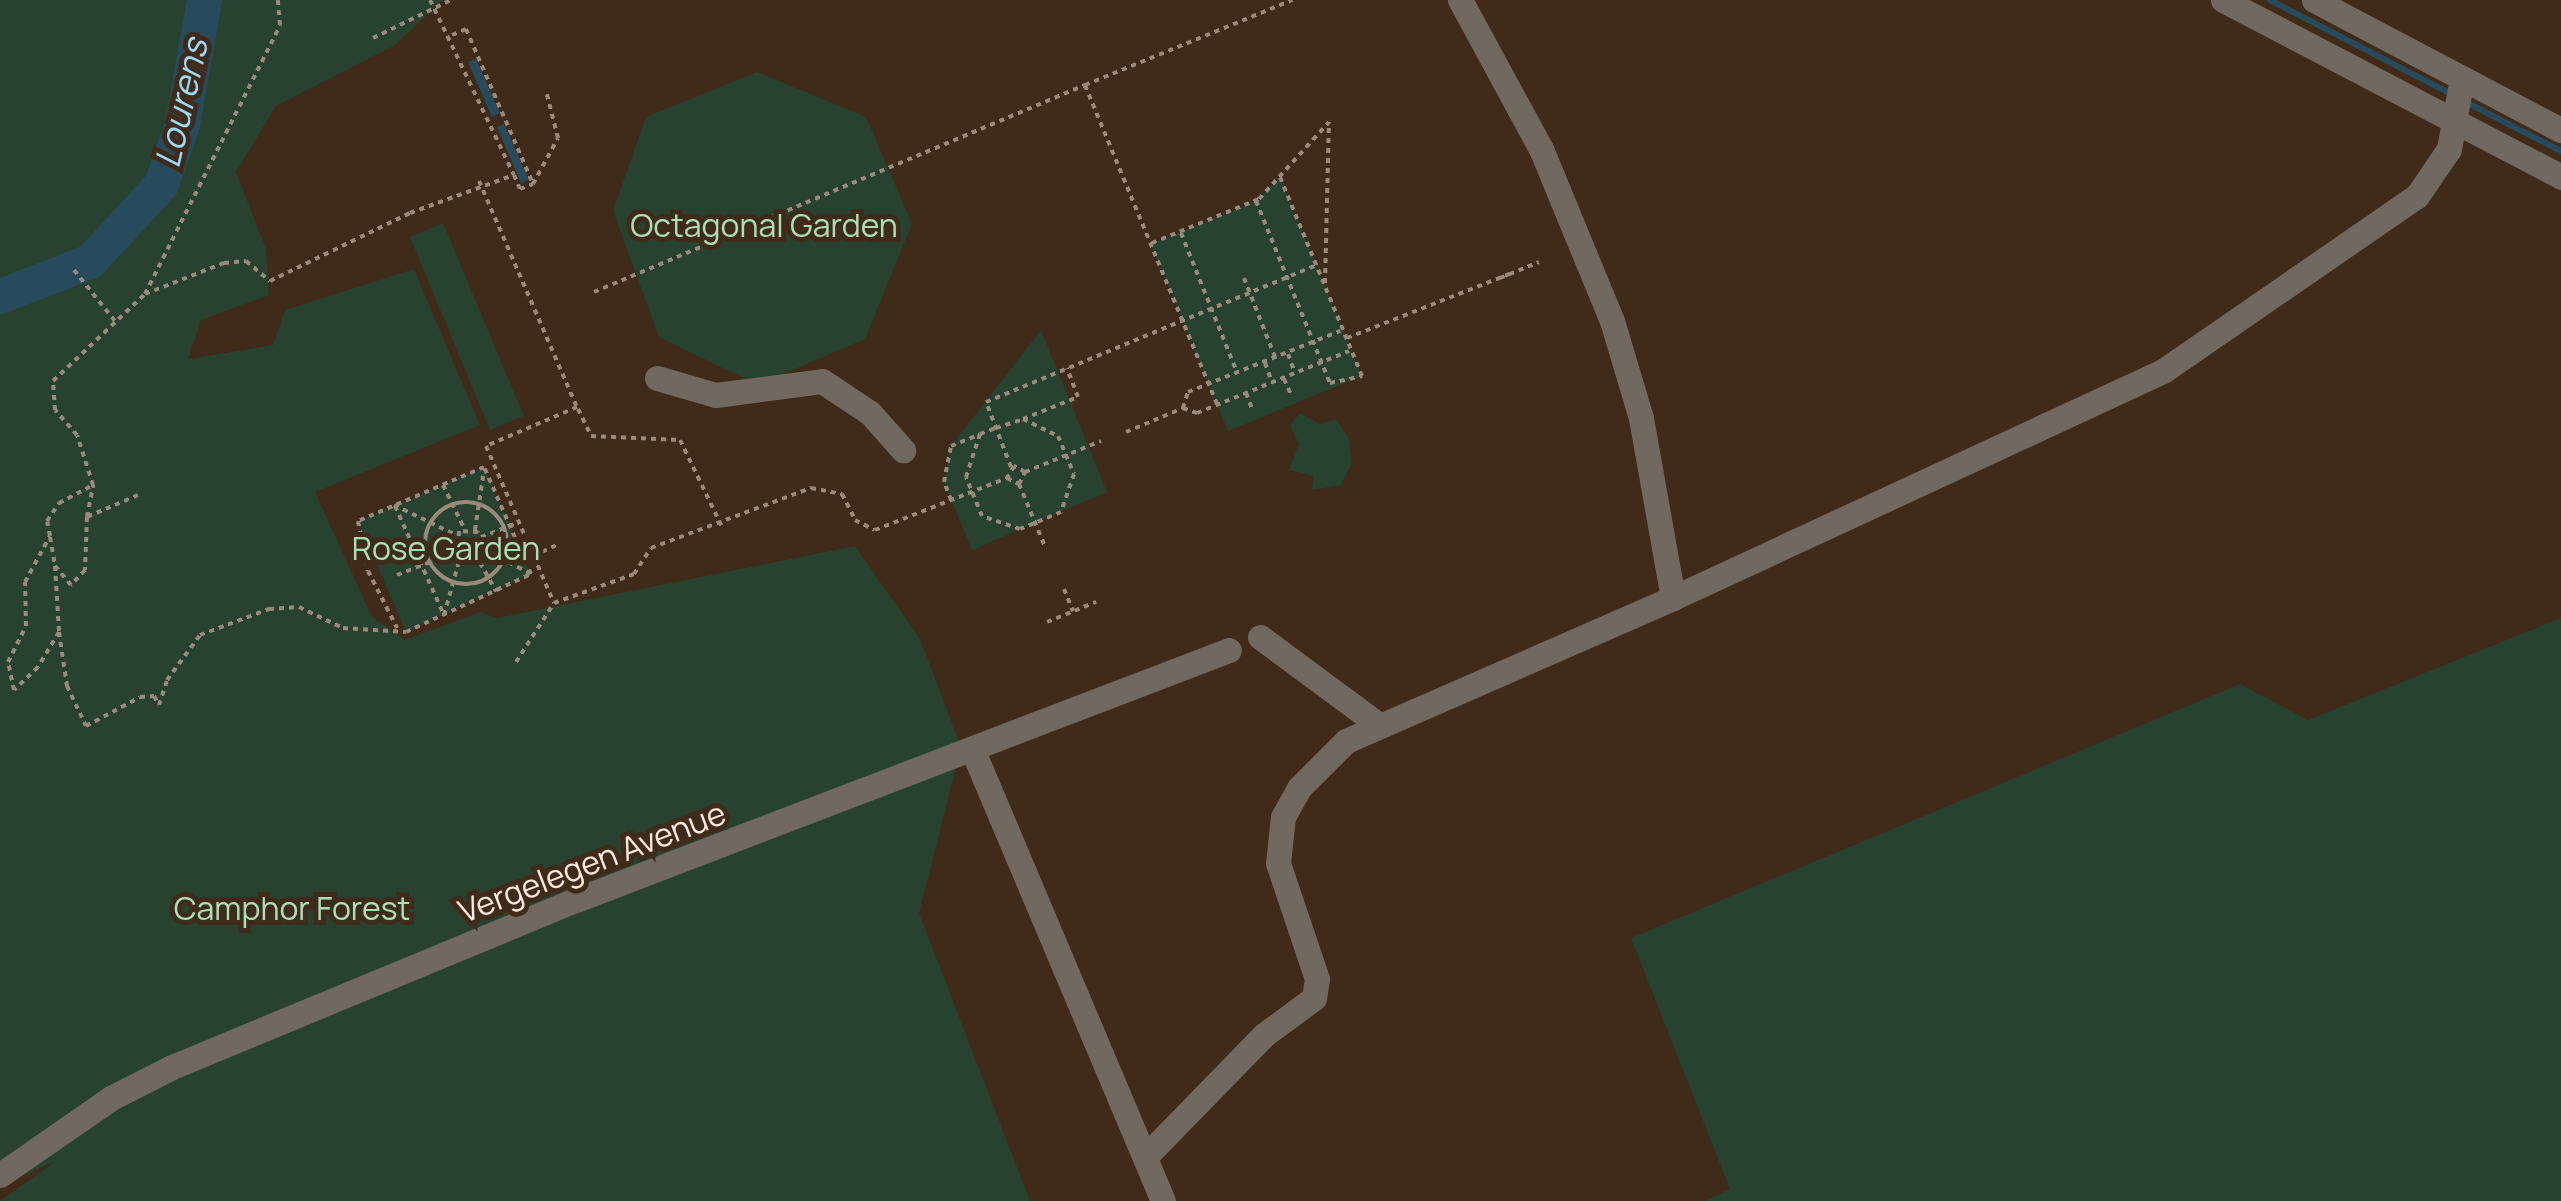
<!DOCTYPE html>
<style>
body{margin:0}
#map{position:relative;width:2561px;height:1201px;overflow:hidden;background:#402a1a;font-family:Manrope,sans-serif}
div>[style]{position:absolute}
.green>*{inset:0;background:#27422f}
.water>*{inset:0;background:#274b5c}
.stream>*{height:6px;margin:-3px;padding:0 3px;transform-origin:3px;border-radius:3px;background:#274b5c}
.river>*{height:35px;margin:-17.5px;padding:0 17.5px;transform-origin:17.5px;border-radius:17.5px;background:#274b5c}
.path>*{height:4px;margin-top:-2px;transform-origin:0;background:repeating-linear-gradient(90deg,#9b897c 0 5px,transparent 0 10px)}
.path>.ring{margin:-2px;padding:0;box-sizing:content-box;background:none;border:4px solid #9b897c;border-radius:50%}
.minor>*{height:25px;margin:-12.5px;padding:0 12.5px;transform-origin:12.5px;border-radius:12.5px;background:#71695f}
span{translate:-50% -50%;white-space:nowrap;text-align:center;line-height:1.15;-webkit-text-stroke:10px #402a1a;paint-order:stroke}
.park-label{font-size:32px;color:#a8e0b8}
.street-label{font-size:32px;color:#f9eae0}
.water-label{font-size:35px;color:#99dbfc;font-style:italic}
</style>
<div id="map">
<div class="green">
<i style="clip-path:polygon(0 0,443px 0,395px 45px,276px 106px,236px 172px,266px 249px,269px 295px,201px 320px,188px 359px,273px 345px,285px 310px,414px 269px,480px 425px,315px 492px,372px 617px,405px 640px,480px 612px,497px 618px,855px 546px,920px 639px,961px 747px,919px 913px,1030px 1201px,0 1201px,56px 1161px,0 1186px)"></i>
<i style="clip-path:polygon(757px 72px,866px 117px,912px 224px,865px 339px,758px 385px,659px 337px,613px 211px,646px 117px)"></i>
<i style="clip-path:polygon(1280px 177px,1362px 376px,1228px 431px,1151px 244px,1256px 201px)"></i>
<i style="clip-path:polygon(443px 223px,524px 416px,490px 430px,410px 237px)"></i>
<i style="clip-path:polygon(1041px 330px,1107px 492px,972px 550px,944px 482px,951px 446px)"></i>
<i style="clip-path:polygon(1300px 413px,1320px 424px,1336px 419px,1349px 438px,1352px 463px,1341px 485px,1312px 490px,1314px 476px,1289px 470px,1299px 444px,1290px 425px)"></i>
<i style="clip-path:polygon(484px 467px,531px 574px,406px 632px,358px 521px)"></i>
<i style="clip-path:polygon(2561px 618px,2561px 1201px,1705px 1201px,1730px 1189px,1631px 938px,2240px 684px,2308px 720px)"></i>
</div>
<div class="water">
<i style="clip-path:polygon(476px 59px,500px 113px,492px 117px,468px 62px)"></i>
<i style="clip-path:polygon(504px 124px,529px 180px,521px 183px,497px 127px)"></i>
</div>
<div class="stream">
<i style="left:2270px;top:0;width:204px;rotate:27.4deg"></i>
<i style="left:2464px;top:101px;width:109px;rotate:27.3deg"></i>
</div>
<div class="river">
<i style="left:0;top:296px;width:97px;rotate:-21.3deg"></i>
<i style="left:90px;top:261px;width:105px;rotate:-47.3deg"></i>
<i style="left:161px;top:184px;width:64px;rotate:-70.7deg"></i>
<i style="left:182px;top:124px;width:126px;rotate:-79.9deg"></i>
</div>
<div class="path">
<i style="left:430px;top:0;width:194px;rotate:64.4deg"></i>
<i style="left:452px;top:35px;width:15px;rotate:-23deg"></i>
<i style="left:466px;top:29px;width:169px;rotate:66.6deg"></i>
<i style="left:373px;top:38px;width:87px;rotate:-26deg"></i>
<i style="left:479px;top:181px;width:246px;rotate:66.6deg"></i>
<i style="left:577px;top:407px;width:99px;rotate:156.8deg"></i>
<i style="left:486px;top:446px;width:171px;rotate:66.6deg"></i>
<i style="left:554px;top:603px;width:85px;rotate:-19.9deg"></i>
<i style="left:634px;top:574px;width:31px;rotate:-57deg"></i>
<i style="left:651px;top:548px;width:171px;rotate:-20.6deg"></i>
<i style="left:811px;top:488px;width:32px;rotate:11deg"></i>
<i style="left:842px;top:494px;width:29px;rotate:63deg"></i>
<i style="left:855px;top:520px;width:22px;rotate:27deg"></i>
<i style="left:875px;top:530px;width:142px;rotate:-21.5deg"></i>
<i style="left:1256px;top:201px;width:196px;rotate:67.9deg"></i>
<i style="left:1330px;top:383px;width:33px;rotate:-12deg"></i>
<i style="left:1362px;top:376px;width:215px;rotate:-112.4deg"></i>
<i style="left:1181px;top:233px;width:150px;rotate:68.1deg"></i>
<i style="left:1152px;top:243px;width:116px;rotate:-22.4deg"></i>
<i style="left:1259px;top:199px;width:104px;rotate:-47.7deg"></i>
<i style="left:74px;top:270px;width:65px;rotate:51.2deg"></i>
<i style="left:1244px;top:278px;width:85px;rotate:68.6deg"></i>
<i style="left:1500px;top:278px;width:42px;rotate:-22.3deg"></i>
<i style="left:1325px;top:283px;width:161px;rotate:-88.6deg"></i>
<i style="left:594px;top:292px;width:533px;rotate:-22.86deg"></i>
<i style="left:145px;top:294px;width:301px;rotate:-63.3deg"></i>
<i style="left:280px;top:25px;width:25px;rotate:-95deg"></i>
<i style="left:1347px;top:338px;width:177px;rotate:-21.5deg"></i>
<i style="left:1288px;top:354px;width:20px;rotate:70deg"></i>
<i style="left:1265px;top:363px;width:20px;rotate:70deg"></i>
<i style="left:1284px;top:379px;width:20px;rotate:66deg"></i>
<i style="left:1246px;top:393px;width:19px;rotate:69deg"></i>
<i style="left:1217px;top:404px;width:345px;rotate:-112.5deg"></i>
<i style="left:1085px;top:85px;width:224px;rotate:-22.3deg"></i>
<i style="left:1183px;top:408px;width:17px;rotate:-73deg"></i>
<i style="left:1188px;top:392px;width:164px;rotate:-21.9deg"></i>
<i style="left:578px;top:409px;width:30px;rotate:64deg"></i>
<i style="left:591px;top:436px;width:89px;rotate:2.6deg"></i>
<i style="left:680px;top:440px;width:97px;rotate:64.2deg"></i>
<i style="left:1023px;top:419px;width:59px;rotate:-21.8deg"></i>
<i style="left:1078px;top:397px;width:31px;rotate:-111deg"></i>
<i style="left:1126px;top:432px;width:62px;rotate:-22.8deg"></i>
<i style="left:1183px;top:408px;width:15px;rotate:20deg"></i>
<i style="left:1197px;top:413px;width:164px;rotate:-22.2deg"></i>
<i style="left:1011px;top:467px;width:70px;rotate:-111deg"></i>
<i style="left:986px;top:402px;width:356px;rotate:-22.5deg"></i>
<i style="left:1025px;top:472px;width:13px;rotate:-151deg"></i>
<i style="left:1014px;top:466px;width:14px;rotate:120deg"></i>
<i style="left:1007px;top:478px;width:13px;rotate:27deg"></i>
<i style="left:1019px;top:484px;width:13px;rotate:-63deg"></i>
<i style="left:1025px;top:472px;width:82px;rotate:-22.2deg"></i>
<i style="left:1019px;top:484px;width:70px;rotate:67.4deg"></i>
<i style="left:443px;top:485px;width:48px;rotate:64deg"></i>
<i style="left:138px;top:495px;width:56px;rotate:156.7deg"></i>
<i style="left:87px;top:517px;width:33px;rotate:-79deg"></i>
<i style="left:93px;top:485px;width:52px;rotate:-107.7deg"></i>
<i style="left:77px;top:435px;width:33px;rotate:-131deg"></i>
<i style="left:55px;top:410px;width:29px;rotate:-94deg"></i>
<i style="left:53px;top:381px;width:127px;rotate:-43.4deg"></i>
<i style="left:145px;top:294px;width:85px;rotate:-21.4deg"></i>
<i style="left:224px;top:263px;width:22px;rotate:-5deg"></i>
<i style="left:246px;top:261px;width:31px;rotate:40deg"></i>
<i style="left:270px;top:281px;width:156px;rotate:-25.9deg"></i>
<i style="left:410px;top:213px;width:111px;rotate:-20.1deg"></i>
<i style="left:514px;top:175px;width:15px;rotate:67deg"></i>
<i style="left:520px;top:189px;width:14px;rotate:-21deg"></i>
<i style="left:533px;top:184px;width:52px;rotate:-61.5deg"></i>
<i style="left:558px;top:138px;width:49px;rotate:-104.3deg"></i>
<i style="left:951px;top:500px;width:19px;rotate:-111deg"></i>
<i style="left:944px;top:482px;width:37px;rotate:-79deg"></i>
<i style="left:951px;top:446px;width:31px;rotate:-22deg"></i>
<i style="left:980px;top:434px;width:17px;rotate:-21deg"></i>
<i style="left:996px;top:428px;width:28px;rotate:-18deg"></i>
<i style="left:1023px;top:419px;width:39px;rotate:26deg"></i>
<i style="left:1058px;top:436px;width:41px;rotate:67.2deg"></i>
<i style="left:1074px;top:474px;width:40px;rotate:108.9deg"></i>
<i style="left:1061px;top:512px;width:44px;rotate:157.5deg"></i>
<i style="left:1020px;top:529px;width:40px;rotate:-161.1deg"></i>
<i style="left:982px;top:516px;width:42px;rotate:-112.3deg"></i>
<i style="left:966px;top:477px;width:45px;rotate:-72deg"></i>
<i class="ring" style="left:425px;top:502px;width:78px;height:78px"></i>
<i style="left:394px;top:505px;width:69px;rotate:25.8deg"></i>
<i style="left:395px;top:506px;width:120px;rotate:65.8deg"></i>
<i style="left:87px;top:517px;width:53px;rotate:92.2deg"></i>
<i style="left:85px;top:570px;width:21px;rotate:133deg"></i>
<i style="left:71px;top:585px;width:25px;rotate:-130deg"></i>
<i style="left:55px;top:566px;width:66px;rotate:86.5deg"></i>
<i style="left:59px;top:632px;width:41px;rotate:121deg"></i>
<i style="left:38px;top:667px;width:33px;rotate:136deg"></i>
<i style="left:14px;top:690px;width:29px;rotate:-102deg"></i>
<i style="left:8px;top:662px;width:40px;rotate:-63.4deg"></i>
<i style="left:26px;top:626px;width:44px;rotate:-91.3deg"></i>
<i style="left:25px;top:582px;width:52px;rotate:-61.5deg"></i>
<i style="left:50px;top:536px;width:15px;rotate:-101deg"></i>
<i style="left:47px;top:521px;width:22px;rotate:-56deg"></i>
<i style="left:59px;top:503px;width:38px;rotate:-28deg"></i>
<i style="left:475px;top:530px;width:61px;rotate:-81.5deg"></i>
<i style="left:50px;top:537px;width:29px;rotate:80deg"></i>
<i style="left:481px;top:537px;width:40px;rotate:-21deg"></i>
<i style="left:482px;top:548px;width:55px;rotate:28deg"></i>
<i style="left:475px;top:554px;width:43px;rotate:60.4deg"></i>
<i style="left:533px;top:556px;width:29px;rotate:-25deg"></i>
<i style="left:397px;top:575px;width:66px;rotate:-21.5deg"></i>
<i style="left:458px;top:551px;width:17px;rotate:10deg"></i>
<i style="left:475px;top:554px;width:14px;rotate:-60deg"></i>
<i style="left:482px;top:542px;width:11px;rotate:-112deg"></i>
<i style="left:478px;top:532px;width:19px;rotate:-177deg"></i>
<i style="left:459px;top:531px;width:20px;rotate:93deg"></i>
<i style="left:1064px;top:589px;width:24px;rotate:68deg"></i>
<i style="left:444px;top:615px;width:63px;rotate:-74.4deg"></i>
<i style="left:1047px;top:622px;width:53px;rotate:-22.2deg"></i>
<i style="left:59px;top:632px;width:55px;rotate:81.6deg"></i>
<i style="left:67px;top:686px;width:44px;rotate:64.6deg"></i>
<i style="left:86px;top:726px;width:61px;rotate:-28.2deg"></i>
<i style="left:140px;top:697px;width:14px;rotate:-4deg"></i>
<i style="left:154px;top:696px;width:10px;rotate:61deg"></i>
<i style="left:159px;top:705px;width:26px;rotate:-72deg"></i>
<i style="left:167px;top:680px;width:56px;rotate:-53.7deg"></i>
<i style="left:200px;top:635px;width:74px;rotate:-20.6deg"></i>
<i style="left:269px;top:609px;width:30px;rotate:-4deg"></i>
<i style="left:299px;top:607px;width:49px;rotate:25.5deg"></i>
<i style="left:343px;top:628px;width:63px;rotate:3.6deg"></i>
<i style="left:406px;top:632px;width:138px;rotate:-24.9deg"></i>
<i style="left:531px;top:574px;width:117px;rotate:-113.7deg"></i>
<i style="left:484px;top:467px;width:137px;rotate:156.8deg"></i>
<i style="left:358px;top:521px;width:51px;rotate:78.7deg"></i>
<i style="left:368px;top:571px;width:64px;rotate:63deg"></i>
<i style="left:516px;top:662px;width:70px;rotate:-57.2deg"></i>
</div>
<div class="minor">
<i style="left:2223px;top:0;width:382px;rotate:27.6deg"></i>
<i style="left:2314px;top:0;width:279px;rotate:27.8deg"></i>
<i style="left:657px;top:378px;width:61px;rotate:16.1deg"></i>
<i style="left:716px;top:395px;width:107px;rotate:-7.5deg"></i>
<i style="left:822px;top:381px;width:58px;rotate:33.7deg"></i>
<i style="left:870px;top:413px;width:50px;rotate:48.3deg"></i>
<i style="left:1673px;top:598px;width:540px;rotate:-24.86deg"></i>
<i style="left:2163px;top:371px;width:308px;rotate:-34.6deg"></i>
<i style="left:2417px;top:196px;width:57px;rotate:-55.8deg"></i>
<i style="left:2449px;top:149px;width:72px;rotate:-79.6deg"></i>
<i style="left:1260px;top:637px;width:148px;rotate:36.5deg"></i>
<i style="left:973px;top:751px;width:488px;rotate:67.1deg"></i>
<i style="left:1145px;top:1157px;width:170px;rotate:-45.7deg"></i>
<i style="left:1264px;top:1035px;width:62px;rotate:-36.5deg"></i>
<i style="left:1314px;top:998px;width:19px;rotate:-81deg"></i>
<i style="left:1317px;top:979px;width:122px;rotate:-108.6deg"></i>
<i style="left:1278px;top:863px;width:46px;rotate:-83.8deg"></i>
<i style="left:1283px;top:817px;width:33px;rotate:-61deg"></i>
<i style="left:1299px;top:788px;width:66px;rotate:-45deg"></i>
<i style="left:1346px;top:741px;width:357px;rotate:-23.6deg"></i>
<i style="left:1673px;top:598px;width:183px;rotate:-100.1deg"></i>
<i style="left:1641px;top:418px;width:101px;rotate:-106.6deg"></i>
<i style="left:1612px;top:321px;width:186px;rotate:-112.4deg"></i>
<i style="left:1541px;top:149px;width:170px;rotate:-118.5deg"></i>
<i style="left:0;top:1175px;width:135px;rotate:-34.7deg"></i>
<i style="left:111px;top:1098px;width:68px;rotate:-26.9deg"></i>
<i style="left:172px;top:1067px;width:437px;rotate:-22.5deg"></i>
<i style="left:576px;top:900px;width:699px;rotate:-20.95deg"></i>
</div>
<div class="park-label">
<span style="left:764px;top:225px">Octagonal Garden</span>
<span style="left:446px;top:548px">Rose Garden</span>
<span style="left:292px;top:908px">Camphor Forest</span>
</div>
<div class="street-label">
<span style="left:592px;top:862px;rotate:-21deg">Vergelegen Avenue</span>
</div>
<div class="water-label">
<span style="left:181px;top:103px;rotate:-77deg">Lourens</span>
</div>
</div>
